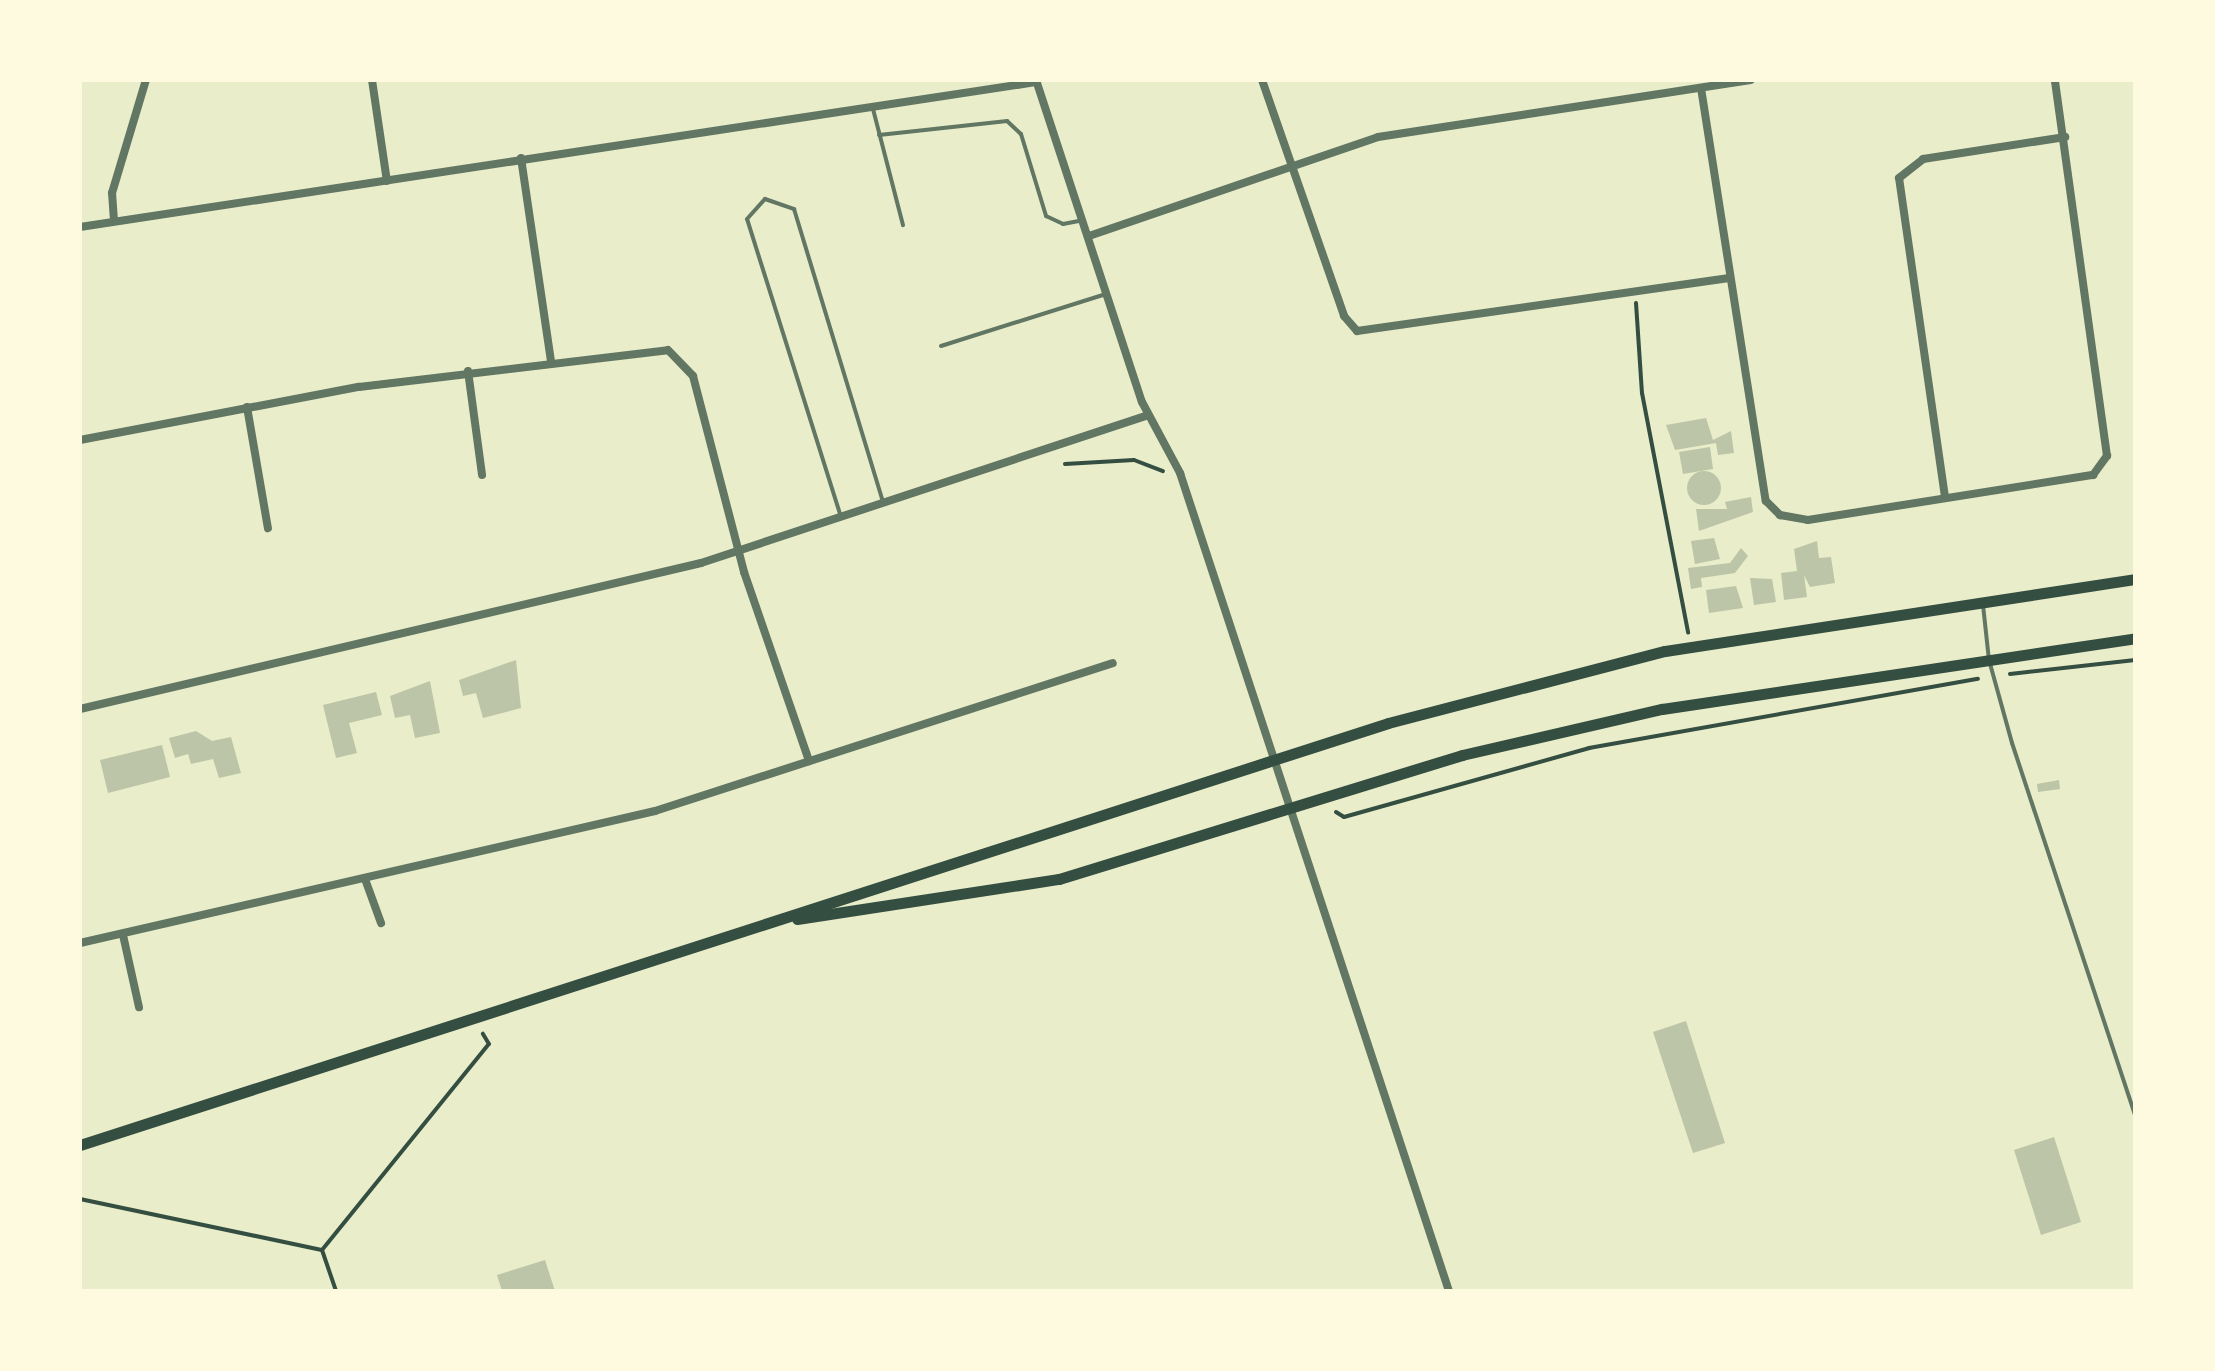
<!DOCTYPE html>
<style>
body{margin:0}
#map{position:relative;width:2215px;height:1371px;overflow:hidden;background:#e9edc9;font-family:Mulish,sans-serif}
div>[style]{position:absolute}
.building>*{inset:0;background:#bcc5a7}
.round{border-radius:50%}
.path>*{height:4px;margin:-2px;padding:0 2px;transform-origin:2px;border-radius:2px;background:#344e41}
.service>*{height:4px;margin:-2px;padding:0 2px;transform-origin:2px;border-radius:2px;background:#617663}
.minor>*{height:8px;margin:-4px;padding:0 4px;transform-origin:4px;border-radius:4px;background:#617663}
.secondary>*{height:11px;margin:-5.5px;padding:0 5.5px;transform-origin:5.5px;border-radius:5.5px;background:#344e41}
span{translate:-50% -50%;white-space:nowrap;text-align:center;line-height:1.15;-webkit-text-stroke:6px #fefae0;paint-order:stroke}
.frame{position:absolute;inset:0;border:82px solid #fefae0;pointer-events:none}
</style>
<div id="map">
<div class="building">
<i style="clip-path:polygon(1706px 418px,1713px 440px,1731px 431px,1734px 453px,1718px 455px,1716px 443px,1675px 450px,1666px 425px)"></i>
<i style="clip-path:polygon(1710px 447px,1713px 469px,1683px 474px,1679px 452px)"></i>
<i class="round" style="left:1687px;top:471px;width:34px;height:34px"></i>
<i style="clip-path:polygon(1751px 497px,1753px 512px,1699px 531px,1696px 509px,1727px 509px,1725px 502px)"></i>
<i style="clip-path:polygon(1714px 538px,1720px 559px,1695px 564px,1691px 541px)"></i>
<i style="clip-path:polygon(1817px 541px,1819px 558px,1831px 557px,1835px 583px,1810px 587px,1804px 575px,1807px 597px,1784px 600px,1781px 573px,1797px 571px,1794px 549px)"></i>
<i style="clip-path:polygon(1741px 548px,1748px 556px,1735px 573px,1701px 578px,1702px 587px,1691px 589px,1688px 568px,1730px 563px)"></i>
<i style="clip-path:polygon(1750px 578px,1772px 579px,1776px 602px,1754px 605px)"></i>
<i style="clip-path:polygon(1736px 586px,1743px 608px,1709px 613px,1706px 590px)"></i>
<i style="clip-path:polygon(516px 660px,521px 708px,483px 718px,476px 693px,463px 696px,459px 680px)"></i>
<i style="clip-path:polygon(430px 681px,440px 733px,415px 738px,410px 715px,395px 718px,390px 696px)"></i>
<i style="clip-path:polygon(376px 692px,382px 715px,349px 723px,357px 753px,336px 758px,323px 705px)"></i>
<i style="clip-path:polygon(196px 731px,212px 741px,231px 737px,241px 773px,219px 778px,213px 759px,191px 764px,188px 754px,175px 758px,169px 738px)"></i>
<i style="clip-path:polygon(162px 745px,170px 777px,108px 793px,100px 760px)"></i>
<i style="clip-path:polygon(2059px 780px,2060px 789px,2038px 792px,2037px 784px)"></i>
<i style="clip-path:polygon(1686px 1021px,1725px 1143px,1693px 1153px,1653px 1032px)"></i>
<i style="clip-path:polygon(2054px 1137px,2081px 1222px,2041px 1235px,2014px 1150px)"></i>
<i style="clip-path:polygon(545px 1260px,555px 1291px,502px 1291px,497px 1275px)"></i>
</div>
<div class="path">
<i style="left:1636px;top:303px;width:90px;rotate:86.2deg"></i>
<i style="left:1642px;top:393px;width:244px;rotate:79.1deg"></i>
<i style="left:1065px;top:464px;width:69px;rotate:-3.3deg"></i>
<i style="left:1134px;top:460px;width:31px;rotate:21deg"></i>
<i style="left:2010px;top:674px;width:126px;rotate:-6.4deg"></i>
<i style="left:1336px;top:812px;width:9px;rotate:32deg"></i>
<i style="left:1344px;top:817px;width:255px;rotate:-15.7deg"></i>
<i style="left:1589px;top:748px;width:395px;rotate:-10.1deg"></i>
<i style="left:80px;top:1199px;width:247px;rotate:11.9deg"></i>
<i style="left:322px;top:1250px;width:265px;rotate:-51deg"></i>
<i style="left:489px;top:1044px;width:12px;rotate:-121deg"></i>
<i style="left:322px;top:1250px;width:43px;rotate:71.1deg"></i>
</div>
<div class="service">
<i style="left:873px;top:109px;width:120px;rotate:75.5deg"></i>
<i style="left:879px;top:135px;width:129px;rotate:-6.2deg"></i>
<i style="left:1007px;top:121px;width:19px;rotate:43deg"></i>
<i style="left:1021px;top:134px;width:86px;rotate:73deg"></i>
<i style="left:1046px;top:216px;width:19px;rotate:25deg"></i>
<i style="left:1063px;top:224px;width:20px;rotate:-11deg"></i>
<i style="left:941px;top:346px;width:173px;rotate:-17.5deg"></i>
<i style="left:841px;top:517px;width:312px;rotate:-107.5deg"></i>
<i style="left:747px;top:219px;width:27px;rotate:-48deg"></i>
<i style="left:765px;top:199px;width:31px;rotate:19deg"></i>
<i style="left:794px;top:209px;width:306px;rotate:73.1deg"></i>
<i style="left:1983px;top:605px;width:55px;rotate:83.8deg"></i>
<i style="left:1989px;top:660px;width:86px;rotate:74.5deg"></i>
<i style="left:2012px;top:743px;width:392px;rotate:71.7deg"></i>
</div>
<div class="minor">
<i style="left:372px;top:80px;width:102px;rotate:81.6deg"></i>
<i style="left:1036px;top:80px;width:339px;rotate:71.8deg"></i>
<i style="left:1142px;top:402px;width:81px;rotate:61.8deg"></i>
<i style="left:1180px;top:473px;width:861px;rotate:71.8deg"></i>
<i style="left:1262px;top:80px;width:250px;rotate:70.8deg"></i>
<i style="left:1344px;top:316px;width:20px;rotate:49deg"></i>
<i style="left:1357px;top:331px;width:376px;rotate:-8.1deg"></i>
<i style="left:1701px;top:88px;width:418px;rotate:81.1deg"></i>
<i style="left:1766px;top:501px;width:20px;rotate:45deg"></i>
<i style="left:1780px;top:515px;width:28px;rotate:10deg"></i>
<i style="left:1808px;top:520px;width:289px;rotate:-9deg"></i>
<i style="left:2093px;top:475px;width:24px;rotate:-54deg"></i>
<i style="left:2107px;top:456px;width:380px;rotate:-97.9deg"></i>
<i style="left:521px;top:158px;width:204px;rotate:81.6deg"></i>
<i style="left:114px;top:221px;width:28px;rotate:-94deg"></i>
<i style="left:112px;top:193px;width:118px;rotate:-73.3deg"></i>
<i style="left:80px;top:227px;width:968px;rotate:-8.62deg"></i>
<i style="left:1089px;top:236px;width:305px;rotate:-18.9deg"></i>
<i style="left:1378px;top:137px;width:377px;rotate:-8.7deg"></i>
<i style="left:468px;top:371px;width:105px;rotate:82.3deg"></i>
<i style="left:247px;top:407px;width:123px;rotate:80.2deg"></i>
<i style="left:80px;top:440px;width:284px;rotate:-10.8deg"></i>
<i style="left:359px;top:387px;width:311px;rotate:-6.8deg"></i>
<i style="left:668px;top:350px;width:36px;rotate:46deg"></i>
<i style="left:693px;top:376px;width:203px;rotate:75.4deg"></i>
<i style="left:744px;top:572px;width:200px;rotate:71deg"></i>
<i style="left:1945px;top:497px;width:322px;rotate:-98.2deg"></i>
<i style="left:1899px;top:178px;width:31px;rotate:-38deg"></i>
<i style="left:1923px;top:159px;width:144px;rotate:-8.8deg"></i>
<i style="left:80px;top:709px;width:638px;rotate:-13.23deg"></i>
<i style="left:701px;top:563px;width:471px;rotate:-18.3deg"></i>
<i style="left:365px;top:879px;width:47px;rotate:70deg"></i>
<i style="left:123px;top:935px;width:74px;rotate:77.5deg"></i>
<i style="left:80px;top:943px;width:590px;rotate:-12.93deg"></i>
<i style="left:655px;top:811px;width:481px;rotate:-17.9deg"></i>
</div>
<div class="secondary">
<i style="left:797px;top:919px;width:265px;rotate:-8.7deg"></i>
<i style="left:1059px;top:879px;width:422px;rotate:-17.1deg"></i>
<i style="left:1462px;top:755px;width:205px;rotate:-13deg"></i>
<i style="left:1662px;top:709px;width:478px;rotate:-8.5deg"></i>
<i style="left:80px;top:1145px;width:1374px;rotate:-17.88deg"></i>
<i style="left:1388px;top:723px;width:286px;rotate:-14.6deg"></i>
<i style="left:1665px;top:651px;width:475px;rotate:-8.7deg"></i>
</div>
<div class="frame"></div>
</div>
